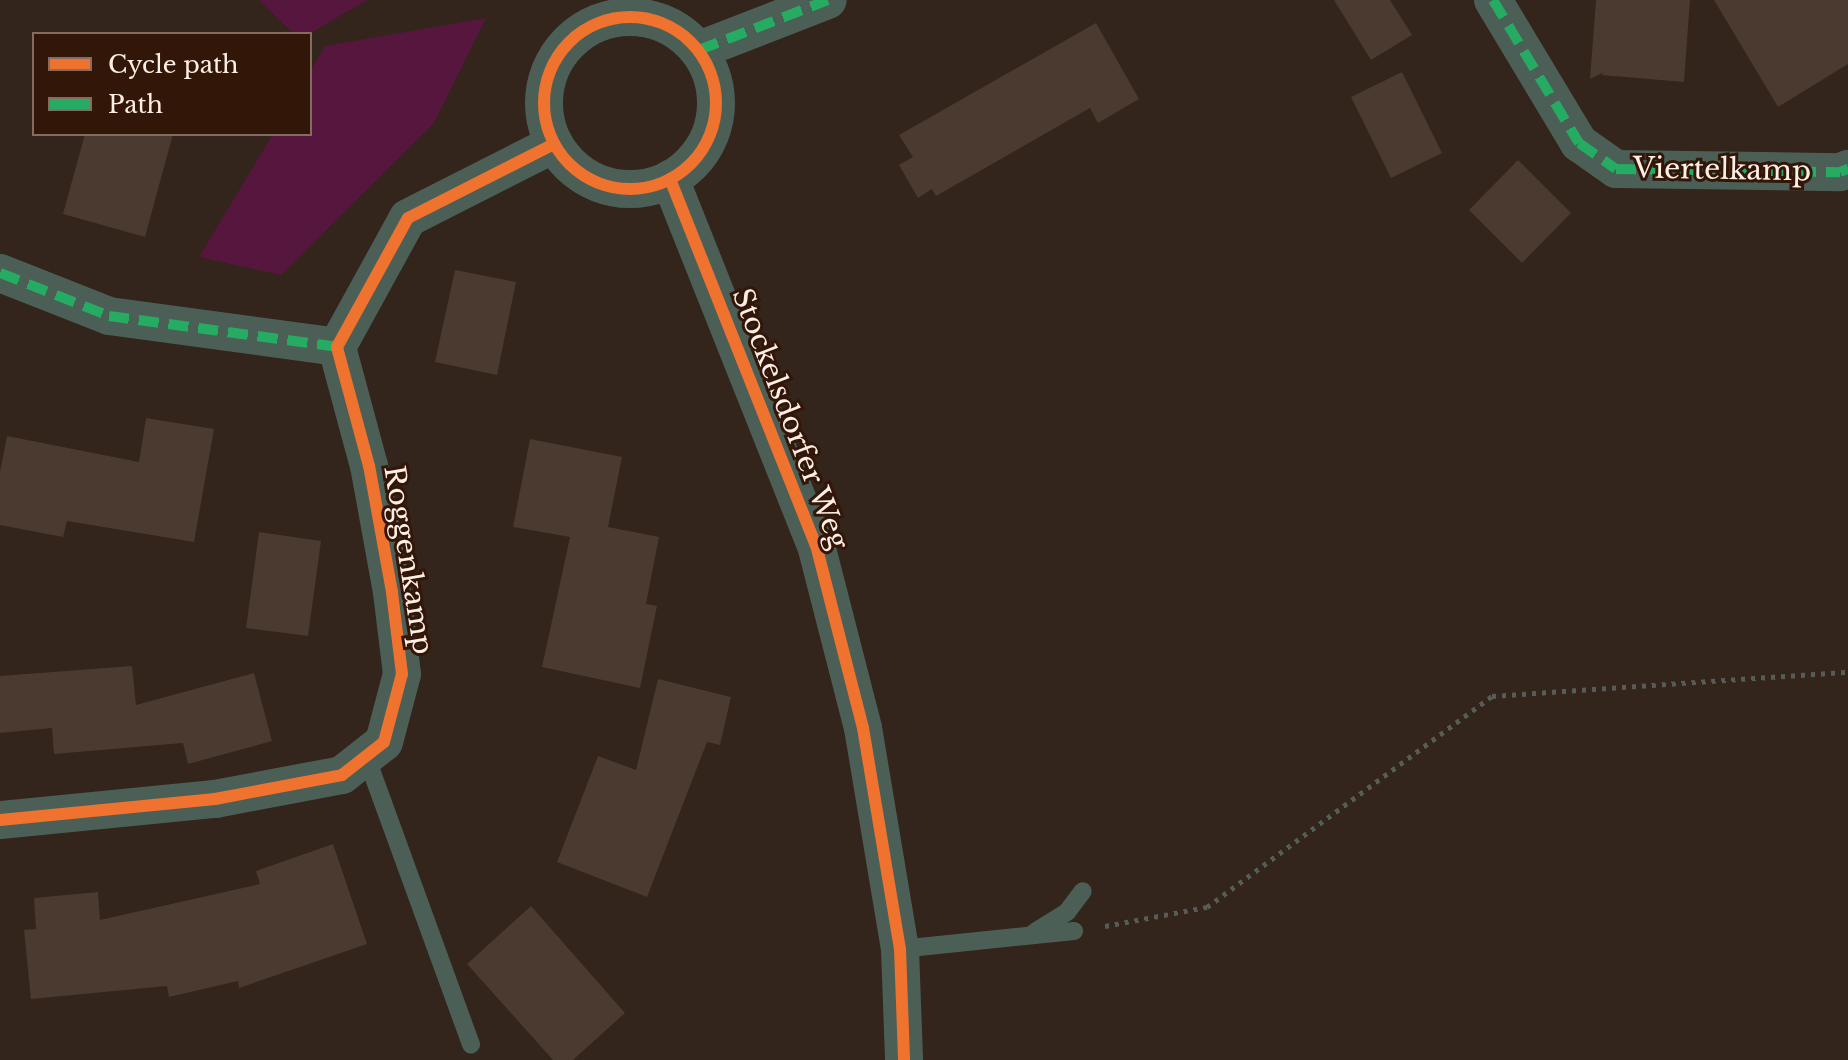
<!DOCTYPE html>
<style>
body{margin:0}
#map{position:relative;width:1848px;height:1060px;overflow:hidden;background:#33241c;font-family:"Libre Baskerville",serif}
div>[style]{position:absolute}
.green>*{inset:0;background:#57163e}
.building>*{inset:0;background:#4a3a30}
.path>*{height:5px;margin-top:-2.5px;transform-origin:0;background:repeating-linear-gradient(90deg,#555d56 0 4px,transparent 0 10px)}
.service>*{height:18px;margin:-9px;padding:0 9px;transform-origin:9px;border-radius:9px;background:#4c5f56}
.minor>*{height:38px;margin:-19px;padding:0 19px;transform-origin:19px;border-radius:19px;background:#4c5f56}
.minor>.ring{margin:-19px;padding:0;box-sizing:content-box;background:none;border:38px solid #4c5f56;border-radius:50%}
.quiet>*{height:10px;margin-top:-5px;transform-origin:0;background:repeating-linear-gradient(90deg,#26ab63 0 20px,transparent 0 30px)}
.cycleway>*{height:12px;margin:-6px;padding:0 6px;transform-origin:6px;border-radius:6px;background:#ef722f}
.cycleway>.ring{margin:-6px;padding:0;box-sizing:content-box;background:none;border:12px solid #ef722f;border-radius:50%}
span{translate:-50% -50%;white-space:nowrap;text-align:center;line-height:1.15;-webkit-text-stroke:6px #321608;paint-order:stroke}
.street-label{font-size:28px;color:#feeee6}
.legend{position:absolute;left:32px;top:32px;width:280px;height:104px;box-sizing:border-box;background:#321608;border:2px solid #846c61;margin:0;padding:10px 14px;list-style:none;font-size:24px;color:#feeee6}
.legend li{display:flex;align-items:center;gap:16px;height:40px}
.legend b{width:40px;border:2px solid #846c61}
</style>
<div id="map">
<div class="green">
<i style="clip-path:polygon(259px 0,367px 0,309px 34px,294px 34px)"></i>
<i style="clip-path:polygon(486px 18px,434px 123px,281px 275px,199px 257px,273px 134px,310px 134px,310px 72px,325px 46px)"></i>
</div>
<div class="building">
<i style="clip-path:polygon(1334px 0,1390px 0,1412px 35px,1371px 60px)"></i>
<i style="clip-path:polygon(1596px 0,1690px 0,1684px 82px,1601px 75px,1604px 72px,1590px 79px)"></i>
<i style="clip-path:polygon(1714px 0,1848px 0,1848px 64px,1778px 107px)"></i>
<i style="clip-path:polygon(1096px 23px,1139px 99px,1098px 123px,1090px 108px,936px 196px,932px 189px,918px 198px,899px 165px,913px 157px,899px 135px)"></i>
<i style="clip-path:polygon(1402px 72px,1442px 153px,1391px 178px,1351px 97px)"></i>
<i style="clip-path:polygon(85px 134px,173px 134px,145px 237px,63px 214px)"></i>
<i style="clip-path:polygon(1518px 160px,1571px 213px,1522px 263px,1469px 210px)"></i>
<i style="clip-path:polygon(455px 270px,516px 282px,497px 375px,435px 362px)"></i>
<i style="clip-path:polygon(146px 418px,214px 429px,194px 542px,67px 521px,63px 537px,0 525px,0 472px,7px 436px,139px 462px)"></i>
<i style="clip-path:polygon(530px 439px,622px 457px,608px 527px,659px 537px,646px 604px,657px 606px,640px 688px,542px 667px,570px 537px,513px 527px)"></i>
<i style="clip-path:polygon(259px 532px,321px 541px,308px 636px,246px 628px)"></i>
<i style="clip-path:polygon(132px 666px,136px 705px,254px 673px,272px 741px,188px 764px,183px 743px,54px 754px,52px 728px,0 733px,0 676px)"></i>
<i style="clip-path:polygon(658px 679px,731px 697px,720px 745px,707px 742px,647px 897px,557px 862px,598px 756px,636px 770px)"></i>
<i style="clip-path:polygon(333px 844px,367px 944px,239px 988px,238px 981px,169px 997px,167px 986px,31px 999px,24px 930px,36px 929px,34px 898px,98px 892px,100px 920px,260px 884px,256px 871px)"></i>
<i style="clip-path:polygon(531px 906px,625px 1013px,573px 1060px,553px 1060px,467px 964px)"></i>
</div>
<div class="path">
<i style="left:1105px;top:926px;width:104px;rotate:-10.6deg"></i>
<i style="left:1207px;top:907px;width:355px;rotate:-36.5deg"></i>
<i style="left:1492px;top:696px;width:357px;rotate:-3.9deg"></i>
</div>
<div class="service">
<i style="left:366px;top:756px;width:307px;rotate:70deg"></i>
<i style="left:1035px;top:932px;width:38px;rotate:-32deg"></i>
<i style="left:1067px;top:912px;width:26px;rotate:-53deg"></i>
<i style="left:900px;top:949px;width:175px;rotate:-5.9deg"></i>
</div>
<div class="minor">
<i style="left:1493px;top:0;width:167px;rotate:59deg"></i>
<i style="left:1579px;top:143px;width:45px;rotate:35.1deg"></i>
<i style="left:1616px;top:169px;width:224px;rotate:0.8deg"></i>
<i style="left:1840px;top:172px;width:9px;rotate:-21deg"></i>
<i class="ring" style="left:544px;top:17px;width:134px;height:134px"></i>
<i style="left:699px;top:50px;width:138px;rotate:-21.2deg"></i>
<i style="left:670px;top:179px;width:394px;rotate:68.3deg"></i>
<i style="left:816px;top:545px;width:189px;rotate:75.6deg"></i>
<i style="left:863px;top:728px;width:224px;rotate:80.5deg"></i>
<i style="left:900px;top:949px;width:111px;rotate:87.9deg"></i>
<i style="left:0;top:273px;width:117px;rotate:21.5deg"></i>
<i style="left:109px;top:316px;width:230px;rotate:7.7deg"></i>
<i style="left:0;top:820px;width:216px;rotate:-5.6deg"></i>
<i style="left:215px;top:799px;width:129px;rotate:-10.7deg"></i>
<i style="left:342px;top:775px;width:53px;rotate:-38.2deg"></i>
<i style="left:384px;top:742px;width:70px;rotate:-75.2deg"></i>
<i style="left:402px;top:674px;width:83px;rotate:-97deg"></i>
<i style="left:392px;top:592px;width:128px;rotate:-100.3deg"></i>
<i style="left:369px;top:466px;width:123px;rotate:-105.1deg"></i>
<i style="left:337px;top:347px;width:147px;rotate:-61.2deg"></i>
<i style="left:408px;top:218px;width:164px;rotate:-26.9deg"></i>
</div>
<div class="quiet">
<i style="left:1493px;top:0;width:167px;rotate:59deg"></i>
<i style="left:1579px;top:143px;width:45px;rotate:35.1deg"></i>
<i style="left:1616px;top:169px;width:224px;rotate:0.8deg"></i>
<i style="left:1840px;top:172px;width:9px;rotate:-21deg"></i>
<i style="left:699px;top:50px;width:138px;rotate:-21.2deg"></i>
<i style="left:0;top:273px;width:117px;rotate:21.5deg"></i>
<i style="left:109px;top:316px;width:230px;rotate:7.7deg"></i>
</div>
<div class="cycleway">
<i class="ring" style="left:544px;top:17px;width:160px;height:160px"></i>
<i style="left:670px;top:179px;width:394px;rotate:68.3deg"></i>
<i style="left:816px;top:545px;width:189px;rotate:75.6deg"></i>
<i style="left:863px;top:728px;width:224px;rotate:80.5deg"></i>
<i style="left:900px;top:949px;width:111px;rotate:87.9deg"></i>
<i style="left:0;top:820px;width:216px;rotate:-5.6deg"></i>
<i style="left:215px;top:799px;width:129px;rotate:-10.7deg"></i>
<i style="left:342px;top:775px;width:53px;rotate:-38.2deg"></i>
<i style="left:384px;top:742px;width:70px;rotate:-75.2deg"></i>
<i style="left:402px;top:674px;width:83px;rotate:-97deg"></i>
<i style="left:392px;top:592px;width:128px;rotate:-100.3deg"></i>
<i style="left:369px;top:466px;width:123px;rotate:-105.1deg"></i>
<i style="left:337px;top:347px;width:147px;rotate:-61.2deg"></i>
<i style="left:408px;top:218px;width:164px;rotate:-26.9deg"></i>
</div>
<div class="street-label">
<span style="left:1722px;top:170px;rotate:1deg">Viertelkamp</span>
<span style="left:790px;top:419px;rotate:69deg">Stockelsdorfer Weg</span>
<span style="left:408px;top:560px;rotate:81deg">Roggenkamp</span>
</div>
<ul class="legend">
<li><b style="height:10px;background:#ef722f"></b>Cycle path</li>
<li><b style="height:10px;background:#26ab63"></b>Path</li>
</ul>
</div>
